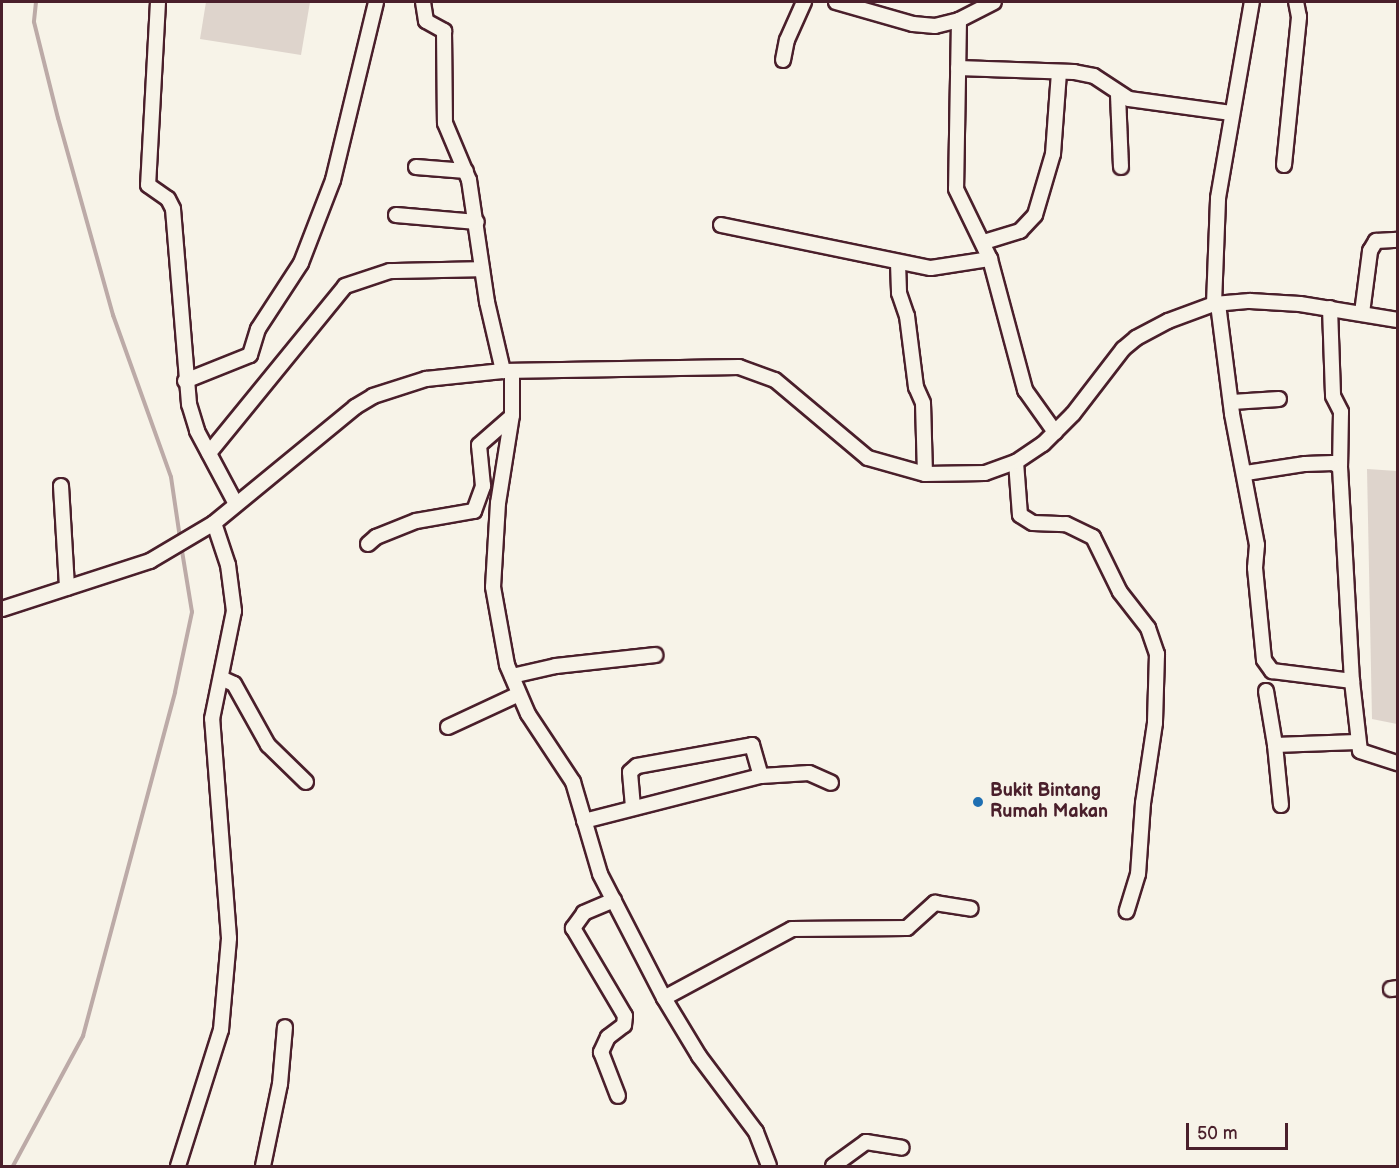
<!DOCTYPE html>
<style>
body{margin:0}
#map{position:relative;width:1399px;height:1168px;overflow:hidden;background:#f7f3e8;font-family:"Balsamiq Sans",sans-serif}
div>[style]{position:absolute}
.green>*{inset:0;background:#ded4cc}
.stream>*{height:4px;margin:-2px;padding:0 2px;transform-origin:2px;border-radius:2px;background:#bcaaa7}
.roads{filter:drop-shadow(2px 0 #4a1f2b) drop-shadow(-2px 0 #4a1f2b) drop-shadow(0 2px #4a1f2b) drop-shadow(0 -2px #4a1f2b)}
.minor>*{height:14px;margin:-7px;padding:0 7px;transform-origin:7px;border-radius:7px;background:#f7f3e8}
.dots>*{width:16px;height:16px;translate:-50% -50%;box-sizing:border-box;border:3px solid #f7f3e8;border-radius:50%}
span{translate:-50% -50%;white-space:nowrap;text-align:center;line-height:1.15;-webkit-text-stroke:4.5px #f7f3e8;paint-order:stroke}
.poi-label{font-size:18px;color:#4a1f2b;font-weight:700}
.left{translate:0 -50%;text-align:left}
.frame{position:absolute;inset:0;border:3px solid #4a1f2b;pointer-events:none}
.scale{position:absolute;left:1186px;top:1123px;width:102px;height:27px;box-sizing:border-box;border:3px solid #4a1f2b;border-top:0;padding-left:8px;font-size:18px;line-height:21px;white-space:nowrap;color:#4a1f2b;-webkit-text-stroke:4px #f7f3e8;paint-order:stroke}
</style>
<div id="map">
<div class="green">
<i style="clip-path:polygon(206px 2px,310px 2px,301px 55px,200px 39px)"></i>
<i style="clip-path:polygon(1367px 469px,1397px 471px,1397px 724px,1372px 719px)"></i>
</div>
<div class="stream">
<i style="left:36px;top:2px;width:20px;rotate:96deg"></i>
<i style="left:34px;top:22px;width:99px;rotate:76deg"></i>
<i style="left:58px;top:118px;width:205px;rotate:74.4deg"></i>
<i style="left:113px;top:315px;width:172px;rotate:70.3deg"></i>
<i style="left:171px;top:477px;width:62px;rotate:81.6deg"></i>
<i style="left:13px;top:1166px;width:148px;rotate:-61.7deg"></i>
<i style="left:83px;top:1036px;width:356px;rotate:-75deg"></i>
<i style="left:175px;top:692px;width:82px;rotate:-78deg"></i>
<i style="left:192px;top:612px;width:68px;rotate:-99.3deg"></i>
</div>
<div class="roads">
<div class="minor">
<i style="left:158px;top:2px;width:183px;rotate:93.1deg"></i>
<i style="left:148px;top:185px;width:24px;rotate:35deg"></i>
<i style="left:168px;top:199px;width:11px;rotate:63deg"></i>
<i style="left:173px;top:209px;width:196px;rotate:85.3deg"></i>
<i style="left:189px;top:404px;width:28px;rotate:73deg"></i>
<i style="left:197px;top:431px;width:83px;rotate:61.9deg"></i>
<i style="left:423px;top:2px;width:19px;rotate:81deg"></i>
<i style="left:426px;top:21px;width:21px;rotate:29deg"></i>
<i style="left:444px;top:31px;width:92px;rotate:89.4deg"></i>
<i style="left:445px;top:123px;width:62px;rotate:67.2deg"></i>
<i style="left:469px;top:180px;width:123px;rotate:81.6deg"></i>
<i style="left:487px;top:302px;width:71px;rotate:76.9deg"></i>
<i style="left:836px;top:2px;width:80px;rotate:15.9deg"></i>
<i style="left:913px;top:24px;width:22px;rotate:5deg"></i>
<i style="left:935px;top:26px;width:25px;rotate:-14deg"></i>
<i style="left:959px;top:20px;width:39px;rotate:-27deg"></i>
<i style="left:959px;top:20px;width:169px;rotate:91deg"></i>
<i style="left:956px;top:189px;width:78px;rotate:64.1deg"></i>
<i style="left:990px;top:259px;width:136px;rotate:75deg"></i>
<i style="left:1025px;top:390px;width:52px;rotate:54.5deg"></i>
<i style="left:783px;top:60px;width:20px;rotate:-79deg"></i>
<i style="left:787px;top:40px;width:42px;rotate:-65.9deg"></i>
<i style="left:958px;top:68px;width:116px;rotate:2deg"></i>
<i style="left:1074px;top:72px;width:20px;rotate:11deg"></i>
<i style="left:1094px;top:76px;width:42px;rotate:33.3deg"></i>
<i style="left:1129px;top:99px;width:103px;rotate:7.8deg"></i>
<i style="left:1118px;top:95px;width:72px;rotate:87.6deg"></i>
<i style="left:1284px;top:165px;width:149px;rotate:-84.2deg"></i>
<i style="left:1299px;top:17px;width:15px;rotate:-101deg"></i>
<i style="left:416px;top:167px;width:50px;rotate:4.6deg"></i>
<i style="left:396px;top:215px;width:81px;rotate:4.9deg"></i>
<i style="left:721px;top:225px;width:214px;rotate:11.6deg"></i>
<i style="left:931px;top:268px;width:60px;rotate:-8.7deg"></i>
<i style="left:984px;top:242px;width:38px;rotate:-17deg"></i>
<i style="left:1020px;top:231px;width:22px;rotate:-47deg"></i>
<i style="left:1035px;top:215px;width:64px;rotate:-73.6deg"></i>
<i style="left:1053px;top:154px;width:82px;rotate:-85.8deg"></i>
<i style="left:898px;top:263px;width:30px;rotate:88deg"></i>
<i style="left:899px;top:293px;width:24px;rotate:71deg"></i>
<i style="left:907px;top:316px;width:72px;rotate:82.8deg"></i>
<i style="left:916px;top:387px;width:17px;rotate:66deg"></i>
<i style="left:923px;top:403px;width:70px;rotate:88.4deg"></i>
<i style="left:1214px;top:304px;width:106px;rotate:-87.8deg"></i>
<i style="left:1218px;top:198px;width:199px;rotate:-80.2deg"></i>
<i style="left:1218px;top:304px;width:111px;rotate:82.7deg"></i>
<i style="left:1232px;top:414px;width:133px;rotate:79.2deg"></i>
<i style="left:1257px;top:545px;width:23px;rotate:95deg"></i>
<i style="left:1255px;top:568px;width:92px;rotate:84.4deg"></i>
<i style="left:1264px;top:660px;width:14px;rotate:54deg"></i>
<i style="left:1272px;top:671px;width:81px;rotate:7.1deg"></i>
<i style="left:1352px;top:681px;width:70px;rotate:83.5deg"></i>
<i style="left:1360px;top:751px;width:40px;rotate:18deg"></i>
<i style="left:1330px;top:308px;width:88px;rotate:88deg"></i>
<i style="left:1333px;top:396px;width:18px;rotate:63deg"></i>
<i style="left:1341px;top:412px;width:55px;rotate:91deg"></i>
<i style="left:1362px;top:313px;width:63px;rotate:-82.6deg"></i>
<i style="left:1370px;top:251px;width:12px;rotate:-59deg"></i>
<i style="left:1376px;top:241px;width:22px;rotate:-3deg"></i>
<i style="left:512px;top:371px;width:44px;rotate:90deg"></i>
<i style="left:512px;top:415px;width:89px;rotate:99deg"></i>
<i style="left:498px;top:503px;width:84px;rotate:93.4deg"></i>
<i style="left:493px;top:587px;width:79px;rotate:79.8deg"></i>
<i style="left:507px;top:665px;width:53px;rotate:66.8deg"></i>
<i style="left:528px;top:714px;width:82px;rotate:56.5deg"></i>
<i style="left:573px;top:782px;width:96px;rotate:73.6deg"></i>
<i style="left:600px;top:874px;width:140px;rotate:62.7deg"></i>
<i style="left:664px;top:998px;width:68px;rotate:58.9deg"></i>
<i style="left:699px;top:1056px;width:95px;rotate:53.1deg"></i>
<i style="left:756px;top:1132px;width:36px;rotate:69deg"></i>
<i style="left:185px;top:381px;width:70px;rotate:-21.8deg"></i>
<i style="left:250px;top:355px;width:27px;rotate:-73deg"></i>
<i style="left:258px;top:329px;width:79px;rotate:-56.9deg"></i>
<i style="left:301px;top:263px;width:89px;rotate:-68.9deg"></i>
<i style="left:333px;top:180px;width:183px;rotate:-76.4deg"></i>
<i style="left:1232px;top:402px;width:47px;rotate:-3.7deg"></i>
<i style="left:209px;top:453px;width:215px;rotate:-50.8deg"></i>
<i style="left:345px;top:286px;width:47px;rotate:-18.4deg"></i>
<i style="left:390px;top:271px;width:92px;rotate:-1.2deg"></i>
<i style="left:1016px;top:462px;width:53px;rotate:85.7deg"></i>
<i style="left:1020px;top:515px;width:15px;rotate:32deg"></i>
<i style="left:1033px;top:523px;width:33px;rotate:2deg"></i>
<i style="left:1066px;top:524px;width:30px;rotate:26deg"></i>
<i style="left:1093px;top:537px;width:61px;rotate:63.9deg"></i>
<i style="left:1120px;top:592px;width:46px;rotate:52.1deg"></i>
<i style="left:1148px;top:628px;width:28px;rotate:71deg"></i>
<i style="left:1157px;top:654px;width:69px;rotate:91.7deg"></i>
<i style="left:1155px;top:723px;width:81px;rotate:98.5deg"></i>
<i style="left:1143px;top:803px;width:71px;rotate:94deg"></i>
<i style="left:1138px;top:874px;width:39px;rotate:107deg"></i>
<i style="left:1246px;top:473px;width:60px;rotate:-8.7deg"></i>
<i style="left:1305px;top:464px;width:28px;rotate:-2deg"></i>
<i style="left:1333px;top:463px;width:8px;rotate:30deg"></i>
<i style="left:1340px;top:467px;width:214px;rotate:86.8deg"></i>
<i style="left:61px;top:486px;width:102px;rotate:86.6deg"></i>
<i style="left:368px;top:544px;width:11px;rotate:-41deg"></i>
<i style="left:376px;top:537px;width:43px;rotate:-21.8deg"></i>
<i style="left:416px;top:521px;width:59px;rotate:-9.8deg"></i>
<i style="left:474px;top:511px;width:27px;rotate:-70deg"></i>
<i style="left:483px;top:486px;width:41px;rotate:-95.6deg"></i>
<i style="left:479px;top:445px;width:43px;rotate:-41.2deg"></i>
<i style="left:2px;top:609px;width:156px;rotate:-18deg"></i>
<i style="left:150px;top:561px;width:74px;rotate:-30.7deg"></i>
<i style="left:214px;top:523px;width:183px;rotate:-39.4deg"></i>
<i style="left:355px;top:407px;width:21px;rotate:-31deg"></i>
<i style="left:373px;top:396px;width:56px;rotate:-17.8deg"></i>
<i style="left:426px;top:379px;width:77px;rotate:-5.9deg"></i>
<i style="left:503px;top:371px;width:236px;rotate:-1deg"></i>
<i style="left:739px;top:367px;width:38px;rotate:20deg"></i>
<i style="left:775px;top:380px;width:121px;rotate:40deg"></i>
<i style="left:868px;top:458px;width:59px;rotate:15.7deg"></i>
<i style="left:925px;top:474px;width:60px;rotate:-1deg"></i>
<i style="left:985px;top:473px;width:33px;rotate:-20deg"></i>
<i style="left:1016px;top:462px;width:32px;rotate:-34deg"></i>
<i style="left:1043px;top:444px;width:42px;rotate:-45deg"></i>
<i style="left:1073px;top:414px;width:82px;rotate:-52.4deg"></i>
<i style="left:1123px;top:349px;width:17px;rotate:-40deg"></i>
<i style="left:1136px;top:338px;width:36px;rotate:-28deg"></i>
<i style="left:1168px;top:321px;width:49px;rotate:-20.3deg"></i>
<i style="left:1214px;top:304px;width:36px;rotate:-5deg"></i>
<i style="left:1250px;top:301px;width:50px;rotate:3.4deg"></i>
<i style="left:1300px;top:304px;width:99px;rotate:9.3deg"></i>
<i style="left:512px;top:676px;width:45px;rotate:-12.8deg"></i>
<i style="left:556px;top:666px;width:100px;rotate:-6.3deg"></i>
<i style="left:221px;top:678px;width:14px;rotate:25deg"></i>
<i style="left:234px;top:684px;width:70px;rotate:60.9deg"></i>
<i style="left:268px;top:745px;width:53px;rotate:44.2deg"></i>
<i style="left:1266px;top:691px;width:55px;rotate:80.5deg"></i>
<i style="left:448px;top:727px;width:78px;rotate:-24.9deg"></i>
<i style="left:1281px;top:805px;width:60px;rotate:-95.7deg"></i>
<i style="left:1275px;top:745px;width:82px;rotate:-2.1deg"></i>
<i style="left:633px;top:807px;width:35px;rotate:-95deg"></i>
<i style="left:630px;top:772px;width:9px;rotate:-41deg"></i>
<i style="left:637px;top:766px;width:117px;rotate:-10.3deg"></i>
<i style="left:752px;top:745px;width:32px;rotate:74deg"></i>
<i style="left:584px;top:821px;width:183px;rotate:-14.3deg"></i>
<i style="left:761px;top:776px;width:48px;rotate:-3.6deg"></i>
<i style="left:809px;top:773px;width:24px;rotate:24deg"></i>
<i style="left:614px;top:900px;width:33px;rotate:157deg"></i>
<i style="left:584px;top:913px;width:19px;rotate:126deg"></i>
<i style="left:573px;top:928px;width:102px;rotate:59.4deg"></i>
<i style="left:625px;top:1016px;width:9px;rotate:96deg"></i>
<i style="left:624px;top:1025px;width:20px;rotate:143deg"></i>
<i style="left:608px;top:1037px;width:17px;rotate:115deg"></i>
<i style="left:601px;top:1052px;width:47px;rotate:68.9deg"></i>
<i style="left:1391px;top:989px;width:7px;rotate:-8deg"></i>
<i style="left:664px;top:998px;width:145px;rotate:-28.3deg"></i>
<i style="left:792px;top:929px;width:115px;rotate:-0.5deg"></i>
<i style="left:907px;top:928px;width:38px;rotate:-42deg"></i>
<i style="left:935px;top:903px;width:36px;rotate:9deg"></i>
<i style="left:178px;top:1166px;width:143px;rotate:-72.5deg"></i>
<i style="left:221px;top:1030px;width:92px;rotate:-85deg"></i>
<i style="left:229px;top:938px;width:220px;rotate:-94.4deg"></i>
<i style="left:212px;top:719px;width:110px;rotate:-78.5deg"></i>
<i style="left:234px;top:611px;width:46px;rotate:-97.4deg"></i>
<i style="left:228px;top:565px;width:44px;rotate:-108.4deg"></i>
<i style="left:263px;top:1166px;width:84px;rotate:-78.3deg"></i>
<i style="left:280px;top:1084px;width:57px;rotate:-85deg"></i>
<i style="left:833px;top:1166px;width:41px;rotate:-36deg"></i>
<i style="left:866px;top:1142px;width:36px;rotate:9deg"></i>
</div>
</div>
<div class="dots">
<i style="left:978px;top:802px;background:#1f6fb2"></i>
</div>
<div class="poi-label">
<span class="left" style="left:990px;top:802px">Bukit Bintang<br>Rumah Makan</span>
</div>
<div class="frame"></div>
<div class="scale">50 m</div>
</div>
